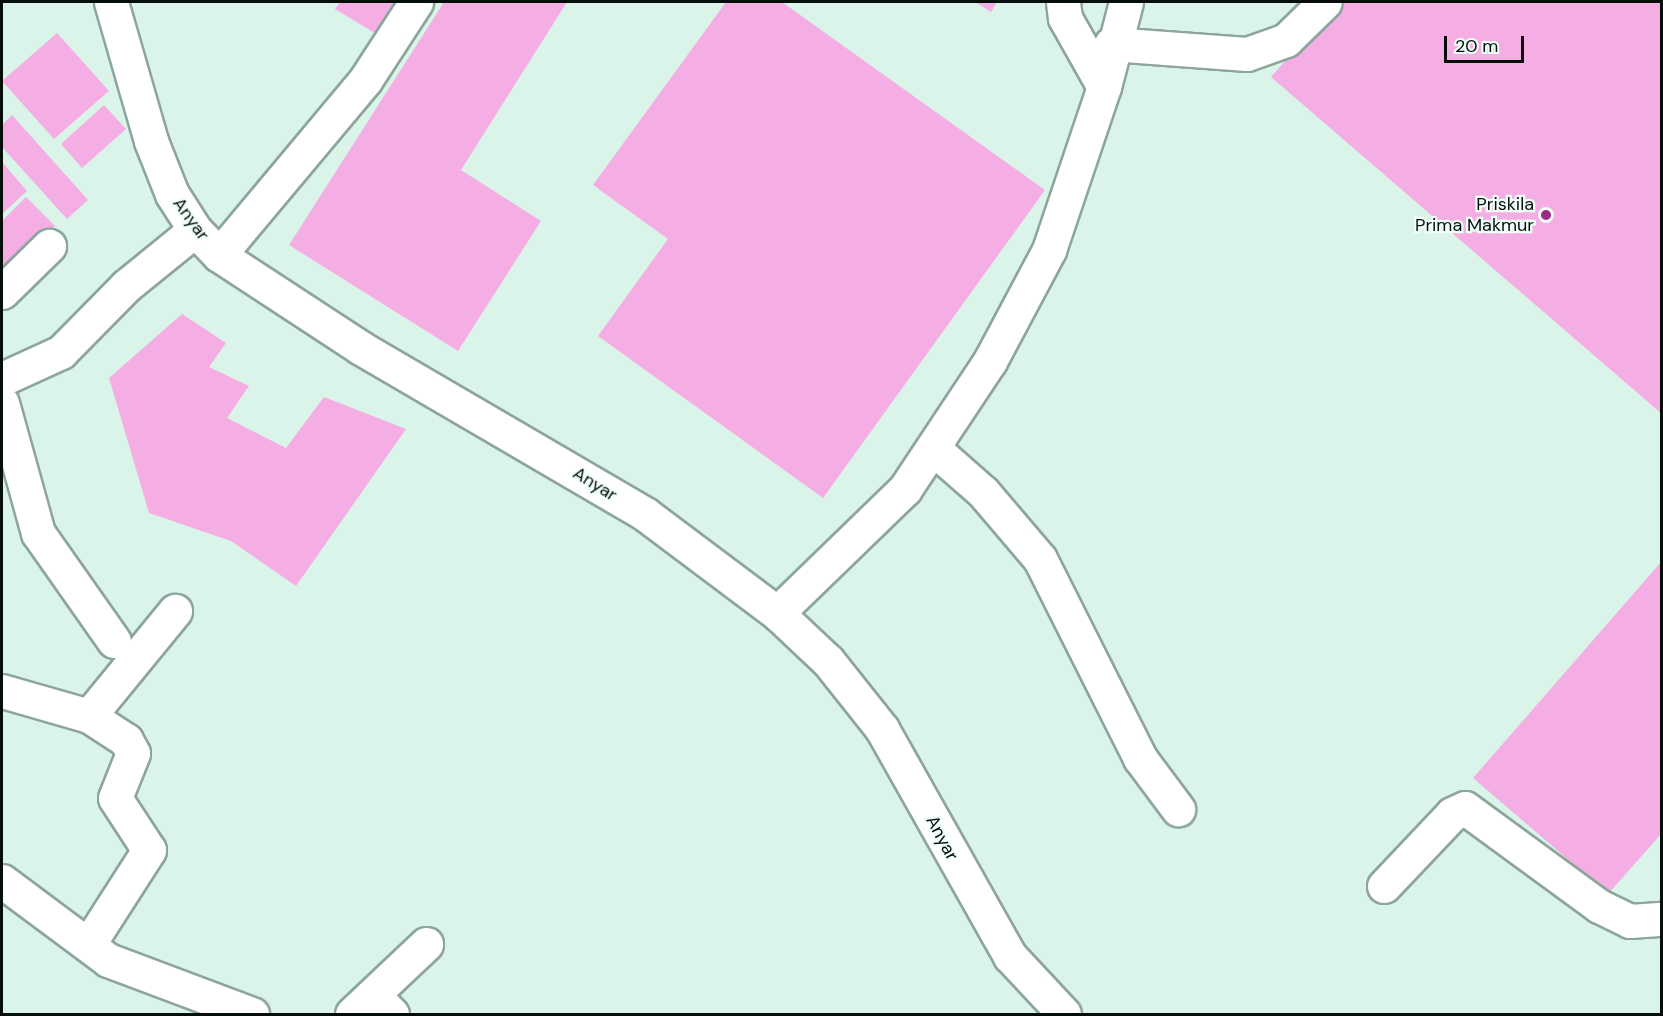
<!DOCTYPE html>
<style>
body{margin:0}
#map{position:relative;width:1663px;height:1016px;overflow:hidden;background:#daf4e9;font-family:"DM Sans",sans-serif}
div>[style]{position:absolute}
.building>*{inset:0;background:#f5aee4}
.roads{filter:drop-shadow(2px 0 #8da59b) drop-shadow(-2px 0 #8da59b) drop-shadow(0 2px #8da59b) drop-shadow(0 -2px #8da59b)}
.minor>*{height:33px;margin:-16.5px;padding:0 16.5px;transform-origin:16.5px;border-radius:16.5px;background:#fff}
.dots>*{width:16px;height:16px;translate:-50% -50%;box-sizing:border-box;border:3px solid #effff8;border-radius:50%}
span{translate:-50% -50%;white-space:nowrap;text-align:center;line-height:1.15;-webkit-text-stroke:4.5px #effff8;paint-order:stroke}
.poi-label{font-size:18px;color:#060e0a}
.right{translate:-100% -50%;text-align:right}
.street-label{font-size:18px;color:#060e0a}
.frame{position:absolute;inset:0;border:3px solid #060e0a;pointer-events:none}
.scale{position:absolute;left:1444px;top:36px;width:80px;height:27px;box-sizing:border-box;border:3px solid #060e0a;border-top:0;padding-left:8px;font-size:18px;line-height:21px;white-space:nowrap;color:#060e0a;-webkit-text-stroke:4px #effff8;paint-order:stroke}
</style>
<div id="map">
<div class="building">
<i style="clip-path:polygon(340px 2px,412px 2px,388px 41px,335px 9px)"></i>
<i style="clip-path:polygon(444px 2px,567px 2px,461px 170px,541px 221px,458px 351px,289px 245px)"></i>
<i style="clip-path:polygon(726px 2px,782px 2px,1045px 190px,823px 498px,598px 336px,668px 239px,593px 185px)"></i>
<i style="clip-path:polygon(975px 2px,997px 2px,991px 12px)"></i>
<i style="clip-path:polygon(1337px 2px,1662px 2px,1662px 414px,1271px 77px)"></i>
<i style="clip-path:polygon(57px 33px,109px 91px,54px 139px,2px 81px)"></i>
<i style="clip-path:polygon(104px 105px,126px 129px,82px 168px,61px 144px)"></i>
<i style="clip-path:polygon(12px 115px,88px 200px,67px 219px,2px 147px,2px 125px)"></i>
<i style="clip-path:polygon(2px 162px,27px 191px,2px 214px)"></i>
<i style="clip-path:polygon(26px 197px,55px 226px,2px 280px,2px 221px)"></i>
<i style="clip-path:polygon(182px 314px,226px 343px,209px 367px,249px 386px,227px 418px,286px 448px,324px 397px,406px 429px,296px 586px,231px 541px,149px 513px,109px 378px)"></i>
<i style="clip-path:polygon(1662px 561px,1662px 833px,1608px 894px,1473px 778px)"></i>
</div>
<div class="roads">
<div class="minor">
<i style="left:111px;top:2px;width:145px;rotate:73.9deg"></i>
<i style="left:151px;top:141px;width:57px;rotate:68.4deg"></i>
<i style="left:172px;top:194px;width:43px;rotate:57.4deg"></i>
<i style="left:195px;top:230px;width:35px;rotate:46deg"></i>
<i style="left:219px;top:255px;width:170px;rotate:33.2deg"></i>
<i style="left:361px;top:348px;width:329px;rotate:30.3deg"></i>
<i style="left:645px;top:514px;width:165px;rotate:36.9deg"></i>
<i style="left:777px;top:613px;width:70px;rotate:43.3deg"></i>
<i style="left:828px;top:661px;width:87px;rotate:51.5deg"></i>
<i style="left:882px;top:729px;width:261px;rotate:60.6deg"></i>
<i style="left:1010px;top:956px;width:79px;rotate:47deg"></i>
<i style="left:1063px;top:2px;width:16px;rotate:83deg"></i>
<i style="left:1065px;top:18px;width:79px;rotate:60.5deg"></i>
<i style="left:1111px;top:44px;width:136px;rotate:4.2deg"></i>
<i style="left:1247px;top:54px;width:41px;rotate:-19.7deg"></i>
<i style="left:1286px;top:40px;width:54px;rotate:-44.3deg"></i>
<i style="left:219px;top:255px;width:229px;rotate:-50.1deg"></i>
<i style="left:366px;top:79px;width:92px;rotate:-57deg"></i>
<i style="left:2px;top:292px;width:66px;rotate:-44.4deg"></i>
<i style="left:2px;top:379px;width:65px;rotate:-24.6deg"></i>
<i style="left:61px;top:352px;width:93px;rotate:-45.4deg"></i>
<i style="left:126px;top:286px;width:89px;rotate:-39.1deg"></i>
<i style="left:2px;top:403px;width:135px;rotate:74.5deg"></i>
<i style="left:38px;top:533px;width:132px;rotate:54.9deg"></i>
<i style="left:934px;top:449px;width:65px;rotate:41.3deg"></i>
<i style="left:983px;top:492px;width:88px;rotate:49.6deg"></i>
<i style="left:1040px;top:559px;width:223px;rotate:63.3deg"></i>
<i style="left:1140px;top:758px;width:64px;rotate:53.3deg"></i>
<i style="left:777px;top:613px;width:178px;rotate:-44.1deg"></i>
<i style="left:905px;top:489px;width:154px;rotate:-56.4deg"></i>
<i style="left:990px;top:361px;width:126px;rotate:-62deg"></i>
<i style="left:1049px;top:250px;width:172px;rotate:-71.4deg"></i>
<i style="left:1104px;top:87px;width:88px;rotate:-75.5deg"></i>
<i style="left:2px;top:691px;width:91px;rotate:16deg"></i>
<i style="left:89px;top:716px;width:136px;rotate:-50.7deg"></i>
<i style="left:89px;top:716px;width:44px;rotate:33deg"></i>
<i style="left:126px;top:740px;width:15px;rotate:62deg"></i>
<i style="left:133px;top:753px;width:48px;rotate:111.8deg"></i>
<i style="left:115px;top:798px;width:62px;rotate:56.8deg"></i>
<i style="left:149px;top:850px;width:109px;rotate:122.7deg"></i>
<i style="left:2px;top:881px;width:132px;rotate:36.7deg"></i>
<i style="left:108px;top:960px;width:154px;rotate:20.6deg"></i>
<i style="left:1384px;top:886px;width:99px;rotate:-46.6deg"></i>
<i style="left:1452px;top:814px;width:14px;rotate:-25deg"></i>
<i style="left:1465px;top:808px;width:166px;rotate:36.2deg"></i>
<i style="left:1599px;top:906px;width:34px;rotate:26deg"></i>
<i style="left:1630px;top:921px;width:32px;rotate:-4deg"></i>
<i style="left:373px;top:995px;width:27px;rotate:45deg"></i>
<i style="left:352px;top:1014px;width:102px;rotate:-43.4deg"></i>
</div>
</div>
<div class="dots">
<i style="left:1546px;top:215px;background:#9b2b88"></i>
</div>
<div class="poi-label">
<span class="right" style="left:1534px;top:215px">Priskila<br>Prima Makmur</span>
</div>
<div class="street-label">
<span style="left:191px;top:219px;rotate:54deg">Anyar</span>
<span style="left:595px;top:484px;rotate:32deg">Anyar</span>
<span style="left:942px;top:838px;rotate:62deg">Anyar</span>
</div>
<div class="frame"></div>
<div class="scale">20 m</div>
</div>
